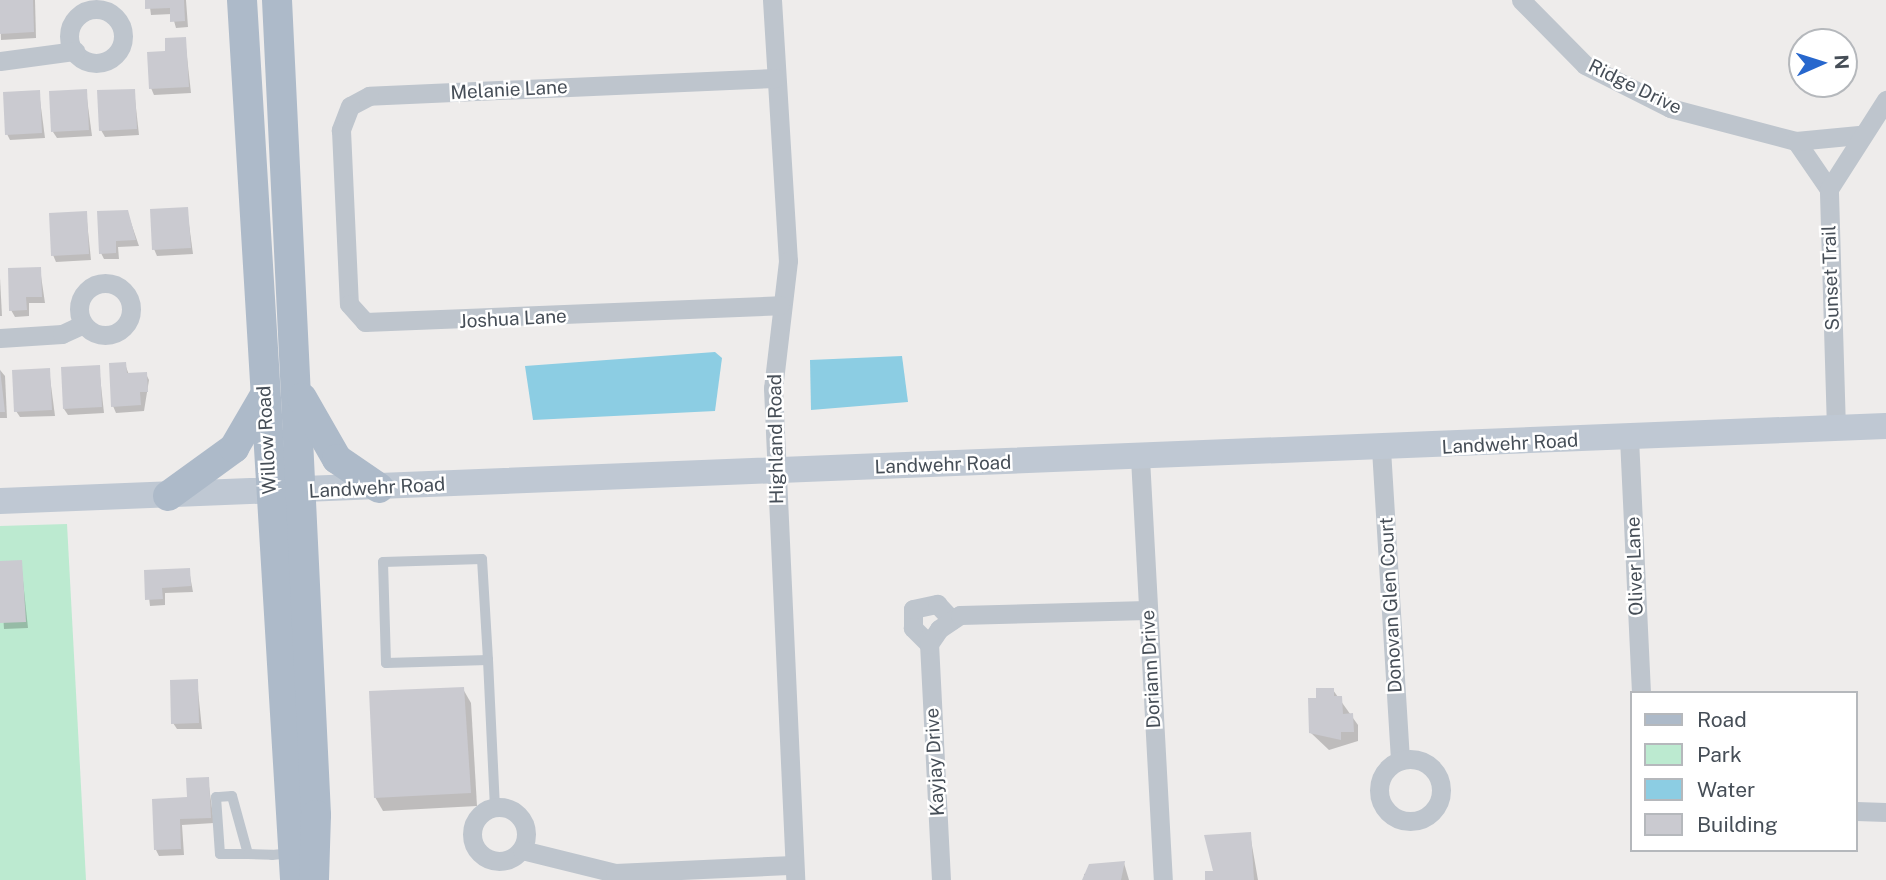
<!DOCTYPE html>
<style>
body{margin:0}
#map{position:relative;width:1886px;height:880px;overflow:hidden;background:#eeeceb;font-family:"Public Sans",sans-serif}
div>[style]{position:absolute}
.green>*{inset:0;background:#bcead0}
.water>*{inset:0;background:#8ccde3}
.shadow>*{inset:0;background:#0003}
.building>*{inset:0;background:#cacad0}
.service>*{height:10px;margin:-5px;padding:0 5px;transform-origin:5px;border-radius:5px;background:#bec5cd}
.minor>*{height:19px;margin:-9.5px;padding:0 9.5px;transform-origin:9.5px;border-radius:9.5px;background:#bec5cd}
.minor>.ring{margin:-9.5px;padding:0;box-sizing:content-box;background:none;border:19px solid #bec5cd;border-radius:50%}
.secondary>*{height:26px;margin:-13px;padding:0 13px;transform-origin:13px;border-radius:13px;background:#bfc8d3}
.primary>*{height:30px;margin:-15px;padding:0 15px;transform-origin:15px;border-radius:15px;background:#adbac9}
span{translate:-50% -50%;white-space:nowrap;text-align:center;line-height:1.15;-webkit-text-stroke:5px #fff;paint-order:stroke}
.street-label{font-size:19px;color:#464e57}
.legend{position:absolute;left:1630px;top:691px;width:228px;height:161px;box-sizing:border-box;background:#fff;border:2px solid #b5b8bc;margin:0;padding:9px 12px;list-style:none;font-size:21px;color:#464e57}
.legend li{display:flex;align-items:center;gap:14px;height:35px}
.legend b{width:35px;border:2px solid #b5b8bc}
.north{position:absolute;left:1788px;top:28px;width:70px;height:70px;box-sizing:border-box;background:#fff;border:2px solid #b5b8bc;border-radius:50%;rotate:87deg;font-size:19px;font-weight:700;line-height:28px;text-align:center;color:#464e57}
.north::after{content:'';display:block;margin:auto;width:24px;height:32px;background:#2767cd;clip-path:polygon(50% 0,100% 100%,50% 72%,0 100%)}
</style>
<div id="map">
<div class="green">
<i style="clip-path:polygon(67px 524px,86px 880px,0 880px,0 526px)"></i>
</div>
<div class="water">
<i style="clip-path:polygon(715px 352px,722px 358px,715px 411px,533px 420px,525px 366px)"></i>
<i style="clip-path:polygon(902px 356px,908px 402px,811px 410px,810px 360px)"></i>
</div>
<div class="shadow">
<i style="clip-path:polygon(0 0,35px 0,36px 38px,1px 40px)"></i>
<i style="clip-path:polygon(149px 0,186px 0,188px 27px,176px 28px,172px 14px,151px 15px)"></i>
<i style="clip-path:polygon(185px 39px,191px 93px,154px 95px,151px 88px,167px 53px)"></i>
<i style="clip-path:polygon(134px 90px,139px 135px,105px 137px,101px 130px)"></i>
<i style="clip-path:polygon(86px 91px,92px 136px,57px 138px,53px 132px)"></i>
<i style="clip-path:polygon(39px 92px,45px 138px,10px 140px,7px 134px)"></i>
<i style="clip-path:polygon(187px 209px,193px 254px,157px 256px,154px 249px)"></i>
<i style="clip-path:polygon(127px 211px,139px 246px,118px 247px,119px 259px,104px 259px,101px 253px)"></i>
<i style="clip-path:polygon(86px 212px,91px 260px,56px 262px,53px 255px)"></i>
<i style="clip-path:polygon(40px 269px,45px 303px,29px 303px,29px 316px,15px 317px,11px 310px)"></i>
<i style="clip-path:polygon(0 278px,2px 316px,0 316px)"></i>
<i style="clip-path:polygon(125px 364px,129px 375px,146px 374px,149px 380px,144px 411px,116px 413px,113px 406px)"></i>
<i style="clip-path:polygon(99px 367px,104px 413px,68px 415px,64px 409px)"></i>
<i style="clip-path:polygon(0 370px,5px 376px,7px 418px,0 418px)"></i>
<i style="clip-path:polygon(49px 370px,55px 416px,20px 417px,16px 411px)"></i>
<i style="clip-path:polygon(21px 562px,28px 628px,4px 629px,0 563px)"></i>
<i style="clip-path:polygon(189px 570px,193px 592px,165px 593px,165px 605px,150px 606px,146px 572px)"></i>
<i style="clip-path:polygon(197px 681px,202px 729px,177px 729px,173px 723px)"></i>
<i style="clip-path:polygon(463px 689px,471px 703px,477px 806px,383px 811px,375px 797px)"></i>
<i style="clip-path:polygon(1333px 690px,1358px 725px,1358px 741px,1329px 750px,1311px 733px,1318px 699px)"></i>
<i style="clip-path:polygon(208px 779px,214px 823px,182px 825px,184px 855px,159px 856px,156px 850px)"></i>
<i style="clip-path:polygon(1250px 834px,1258px 880px,1207px 880px,1215px 872px)"></i>
<i style="clip-path:polygon(1124px 863px,1129px 880px,1084px 880px,1084px 874px)"></i>
</div>
<div class="building">
<i style="clip-path:polygon(0 0,33px 0,34px 32px,0 34px)"></i>
<i style="clip-path:polygon(145px 0,184px 0,185px 21px,170px 22px,170px 8px,145px 9px)"></i>
<i style="clip-path:polygon(186px 37px,189px 87px,149px 89px,147px 52px,165px 51px,165px 38px)"></i>
<i style="clip-path:polygon(87px 89px,89px 130px,51px 132px,49px 91px)"></i>
<i style="clip-path:polygon(135px 89px,137px 129px,99px 131px,97px 90px)"></i>
<i style="clip-path:polygon(40px 90px,42px 133px,5px 135px,3px 92px)"></i>
<i style="clip-path:polygon(188px 207px,191px 248px,152px 250px,150px 209px)"></i>
<i style="clip-path:polygon(128px 210px,136px 240px,116px 241px,116px 253px,99px 254px,97px 211px)"></i>
<i style="clip-path:polygon(87px 211px,89px 254px,51px 256px,49px 213px)"></i>
<i style="clip-path:polygon(41px 267px,42px 297px,26px 297px,27px 310px,9px 311px,8px 268px)"></i>
<i style="clip-path:polygon(126px 362px,127px 373px,147px 372px,148px 392px,140px 392px,141px 405px,111px 407px,109px 363px)"></i>
<i style="clip-path:polygon(100px 365px,102px 407px,63px 409px,61px 367px)"></i>
<i style="clip-path:polygon(50px 368px,52px 410px,14px 412px,12px 370px)"></i>
<i style="clip-path:polygon(0 369px,5px 412px,0 412px)"></i>
<i style="clip-path:polygon(22px 560px,26px 622px,0 623px,0 561px)"></i>
<i style="clip-path:polygon(190px 568px,191px 586px,162px 588px,163px 599px,145px 600px,144px 570px)"></i>
<i style="clip-path:polygon(198px 679px,199px 723px,171px 724px,170px 680px)"></i>
<i style="clip-path:polygon(464px 687px,471px 793px,374px 798px,369px 691px)"></i>
<i style="clip-path:polygon(1316px 688px,1334px 688px,1334px 696px,1342px 696px,1343px 714px,1353px 713px,1354px 732px,1341px 732px,1341px 740px,1309px 733px,1308px 698px,1316px 698px)"></i>
<i style="clip-path:polygon(209px 777px,211px 818px,180px 819px,181px 849px,154px 850px,152px 799px,187px 797px,186px 778px)"></i>
<i style="clip-path:polygon(1251px 832px,1254px 880px,1205px 880px,1205px 871px,1213px 871px,1204px 835px)"></i>
<i style="clip-path:polygon(1125px 861px,1121px 880px,1082px 880px,1089px 864px)"></i>
</div>
<div class="service">
<i style="left:488px;top:660px;width:102px;rotate:178.3deg"></i>
<i style="left:386px;top:663px;width:101px;rotate:-91.7deg"></i>
<i style="left:383px;top:562px;width:99px;rotate:-1.7deg"></i>
<i style="left:482px;top:559px;width:101px;rotate:86.6deg"></i>
<i style="left:488px;top:660px;width:148px;rotate:87.3deg"></i>
<i style="left:248px;top:854px;width:60px;rotate:-105.4deg"></i>
<i style="left:232px;top:796px;width:16px;rotate:176deg"></i>
<i style="left:216px;top:797px;width:57px;rotate:86deg"></i>
<i style="left:220px;top:854px;width:28px"></i>
<i style="left:248px;top:854px;width:24px;rotate:2deg"></i>
<i style="left:272px;top:855px;width:18px;rotate:-6deg"></i>
</div>
<div class="minor">
<i style="left:772px;top:0;width:261px;rotate:86.5deg"></i>
<i style="left:788px;top:261px;width:128px;rotate:96.7deg"></i>
<i style="left:773px;top:388px;width:492px;rotate:87.4deg"></i>
<i style="left:1521px;top:0;width:91px;rotate:45.4deg"></i>
<i style="left:1585px;top:65px;width:95px;rotate:26.8deg"></i>
<i style="left:1670px;top:108px;width:130px;rotate:14.7deg"></i>
<i style="left:1796px;top:141px;width:58px;rotate:55.5deg"></i>
<i class="ring" style="left:69px;top:9px;width:35px;height:35px"></i>
<i style="left:0;top:61px;width:76px;rotate:-7.6deg"></i>
<i style="left:775px;top:78px;width:406px;rotate:177.5deg"></i>
<i style="left:369px;top:96px;width:21px;rotate:152deg"></i>
<i style="left:350px;top:106px;width:26px;rotate:111deg"></i>
<i style="left:341px;top:130px;width:174px;rotate:87.4deg"></i>
<i style="left:349px;top:304px;width:24px;rotate:48deg"></i>
<i style="left:365px;top:322px;width:415px;rotate:-2.3deg"></i>
<i style="left:1796px;top:141px;width:63px;rotate:-5.4deg"></i>
<i class="ring" style="left:79px;top:283px;width:33px;height:33px"></i>
<i style="left:0;top:338px;width:62px;rotate:-3.7deg"></i>
<i style="left:62px;top:334px;width:23px;rotate:-25deg"></i>
<i style="left:1836px;top:429px;width:240px;rotate:-91.7deg"></i>
<i style="left:1829px;top:189px;width:106px;rotate:-57.4deg"></i>
<i style="left:1629px;top:438px;width:255px;rotate:87.3deg"></i>
<i style="left:1381px;top:449px;width:312px;rotate:86.5deg"></i>
<i style="left:1140px;top:458px;width:423px;rotate:86.9deg"></i>
<i style="left:929px;top:644px;width:23px;rotate:-135deg"></i>
<i style="left:913px;top:628px;width:19px;rotate:-90deg"></i>
<i style="left:913px;top:609px;width:25px;rotate:-12deg"></i>
<i style="left:937px;top:604px;width:22px;rotate:47deg"></i>
<i class="ring" style="left:1379px;top:759px;width:43px;height:43px"></i>
<i class="ring" style="left:472px;top:807px;width:35px;height:35px"></i>
<i style="left:1856px;top:811px;width:30px;rotate:2deg"></i>
<i style="left:522px;top:850px;width:96px;rotate:13.9deg"></i>
<i style="left:615px;top:873px;width:179px;rotate:-2.6deg"></i>
<i style="left:941px;top:880px;width:236px;rotate:-92.9deg"></i>
<i style="left:929px;top:644px;width:18px;rotate:-56deg"></i>
<i style="left:939px;top:629px;width:25px;rotate:-34deg"></i>
<i style="left:960px;top:615px;width:187px;rotate:-1.5deg"></i>
</div>
<div class="secondary">
<i style="left:0;top:501px;width:1887px;rotate:-2.28deg"></i>
</div>
<div class="primary">
<i style="left:242px;top:0;width:882px;rotate:86.55deg"></i>
<i style="left:277px;top:0;width:816px;rotate:87.26deg"></i>
<i style="left:316px;top:815px;width:65px;rotate:91.8deg"></i>
<i style="left:302px;top:398px;width:70px;rotate:60.2deg"></i>
<i style="left:337px;top:459px;width:51px;rotate:34.6deg"></i>
<i style="left:168px;top:496px;width:82px;rotate:-36deg"></i>
<i style="left:234px;top:448px;width:61px;rotate:-59.7deg"></i>
</div>
<div class="street-label">
<span style="left:1635px;top:87px;rotate:26deg">Ridge Drive</span>
<span style="left:509px;top:90px;rotate:-3deg">Melanie Lane</span>
<span style="left:1831px;top:278px;rotate:-92deg">Sunset Trail</span>
<span style="left:513px;top:319px;rotate:-3deg">Joshua Lane</span>
<span style="left:776px;top:439px;rotate:-91deg">Highland Road</span>
<span style="left:267px;top:440px;rotate:-93deg">Willow Road</span>
<span style="left:1510px;top:444px;rotate:-3deg">Landwehr Road</span>
<span style="left:943px;top:465px;rotate:-2deg">Landwehr Road</span>
<span style="left:377px;top:488px;rotate:-3deg">Landwehr Road</span>
<span style="left:1635px;top:566px;rotate:-92deg">Oliver Lane</span>
<span style="left:1391px;top:605px;rotate:-93deg">Donovan Glen Court</span>
<span style="left:1151px;top:669px;rotate:-93deg">Doriann Drive</span>
<span style="left:935px;top:762px;rotate:-93deg">Kayjay Drive</span>
</div>
<ul class="legend">
<li><b style="height:9px;background:#adbac9"></b>Road</li>
<li><b style="height:19px;background:#bcead0"></b>Park</li>
<li><b style="height:19px;background:#8ccde3"></b>Water</li>
<li><b style="height:19px;background:#cacad0"></b>Building</li>
</ul>
<div class="north">N</div>
</div>
